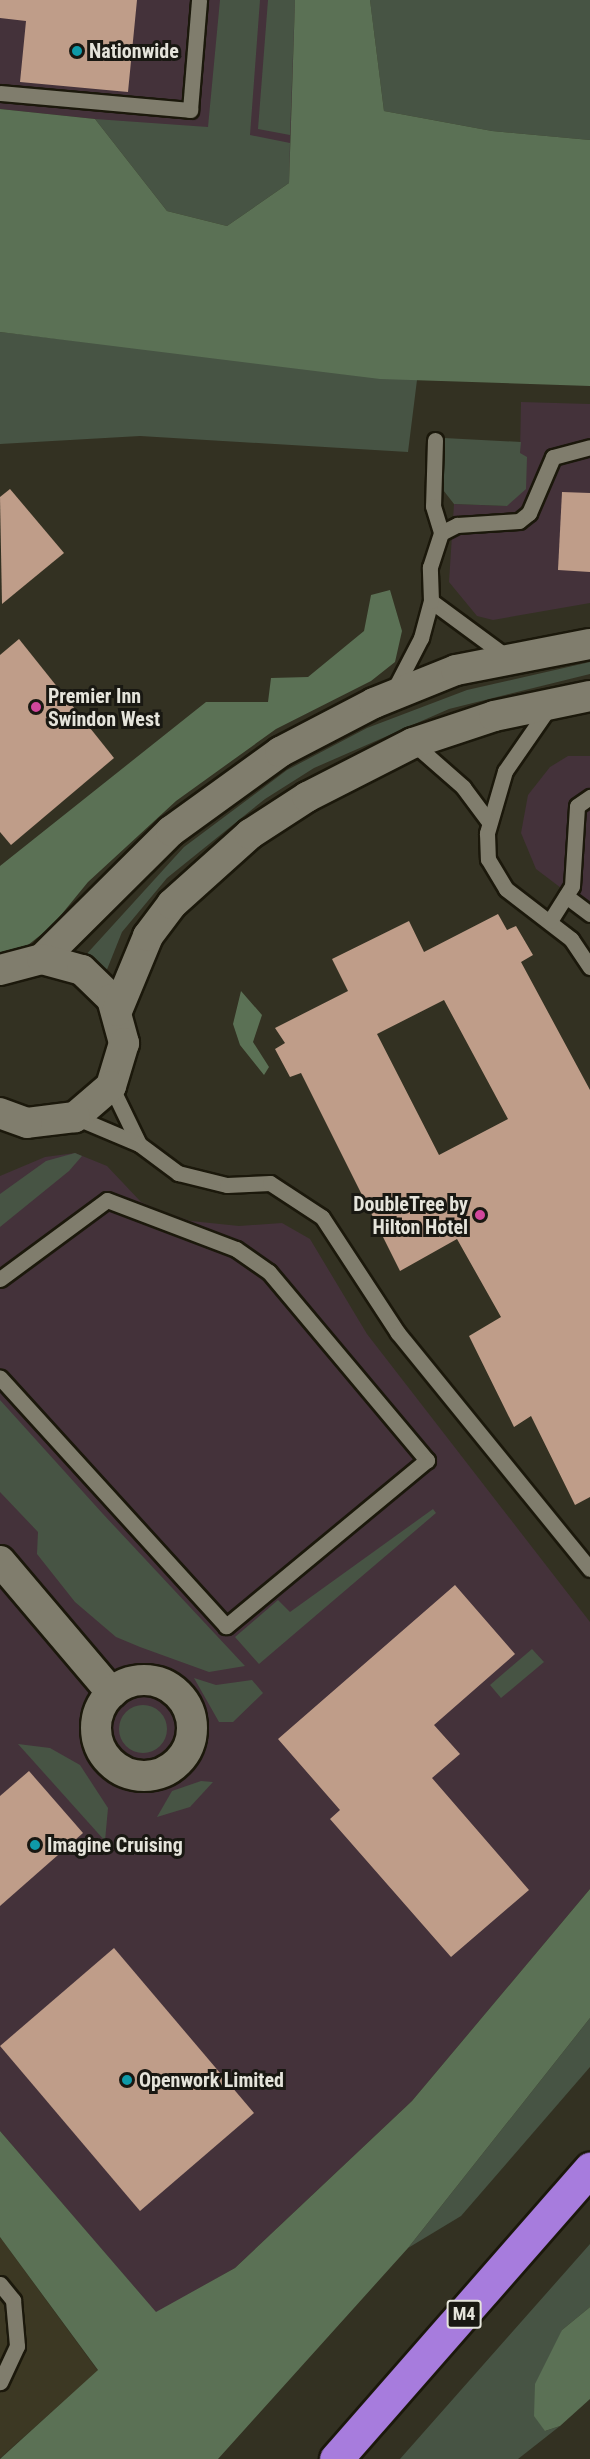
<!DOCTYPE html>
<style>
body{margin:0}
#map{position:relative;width:590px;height:2459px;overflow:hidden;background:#333122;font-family:"Roboto Condensed",sans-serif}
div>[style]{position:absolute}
.commercial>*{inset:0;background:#44323a}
.built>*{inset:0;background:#3c3823}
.green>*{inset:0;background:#475444}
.round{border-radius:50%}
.forest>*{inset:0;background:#5b7155}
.building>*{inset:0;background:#bf9d89}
.roads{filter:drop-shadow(2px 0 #1b180b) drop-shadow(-2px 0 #1b180b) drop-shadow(0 2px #1b180b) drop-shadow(0 -2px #1b180b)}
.lane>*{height:15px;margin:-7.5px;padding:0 7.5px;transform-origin:7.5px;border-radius:7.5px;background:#807d6d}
.street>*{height:30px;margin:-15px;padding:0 15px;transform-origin:15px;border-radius:15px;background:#807d6d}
.street>.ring{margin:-15px;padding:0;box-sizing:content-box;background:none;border:30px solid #807d6d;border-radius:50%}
.highway>*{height:33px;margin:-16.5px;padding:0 16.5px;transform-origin:16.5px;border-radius:16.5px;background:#a77cdd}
.dots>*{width:16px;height:16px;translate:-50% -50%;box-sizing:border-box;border:3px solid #191812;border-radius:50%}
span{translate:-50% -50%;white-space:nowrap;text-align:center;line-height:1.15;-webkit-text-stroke:6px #191812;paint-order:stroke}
.shield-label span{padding:2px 4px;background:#191812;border:2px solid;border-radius:4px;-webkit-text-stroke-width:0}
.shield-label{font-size:18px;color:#e5e4db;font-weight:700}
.poi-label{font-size:20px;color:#e5e4db;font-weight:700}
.left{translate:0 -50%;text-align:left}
.right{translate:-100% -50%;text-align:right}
</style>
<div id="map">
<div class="commercial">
<i style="clip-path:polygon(0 0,295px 0,289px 183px,95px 119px,0 109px)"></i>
<i style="clip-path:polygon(521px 402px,590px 404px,590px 603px,493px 620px,477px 616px,449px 582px,454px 504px,507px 506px,520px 453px)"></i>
<i style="clip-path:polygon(568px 756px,590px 756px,590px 910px,536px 869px,521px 833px,528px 795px,550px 767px)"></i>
<i style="clip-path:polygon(75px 1153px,107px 1166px,141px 1202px,164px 1212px,191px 1221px,239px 1226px,282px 1223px,310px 1239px,367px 1334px,590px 1622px,590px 1889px,412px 2101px,235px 2268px,156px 2313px,0 2131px,0 1176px,45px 1157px)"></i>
</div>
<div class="built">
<i style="clip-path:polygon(0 2237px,98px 2371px,0 2458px)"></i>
</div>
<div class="green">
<i style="clip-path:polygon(220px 0,260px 0,250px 135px,290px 143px,289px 183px,227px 226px,167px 211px,95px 119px,208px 127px)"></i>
<i style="clip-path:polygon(268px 0,295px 0,290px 135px,258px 129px)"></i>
<i style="clip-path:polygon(370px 0,590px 0,590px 140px,492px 131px,384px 111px)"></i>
<i style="clip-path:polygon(0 332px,417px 380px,408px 452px,140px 436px,0 444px)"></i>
<i style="clip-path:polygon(444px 438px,521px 442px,520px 453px,527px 457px,526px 489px,507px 506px,454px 504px,440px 486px)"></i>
<i style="clip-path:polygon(590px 662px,590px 674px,449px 709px,314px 768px,265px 799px,167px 878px,122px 932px,106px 972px,83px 958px,184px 847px,287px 770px,367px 728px,467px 690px)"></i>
<i style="clip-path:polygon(75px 1153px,82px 1156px,69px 1171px,0 1227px,0 1194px,46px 1161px)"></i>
<i style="clip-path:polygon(0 1400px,103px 1514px,245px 1666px,209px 1672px,140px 1647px,116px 1637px,75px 1602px,37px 1554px,38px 1532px,0 1492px)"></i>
<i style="clip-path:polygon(433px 1509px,436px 1513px,259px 1664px,235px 1637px,278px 1600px,290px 1612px)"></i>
<i style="clip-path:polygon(532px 1649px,544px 1662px,501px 1698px,490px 1685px)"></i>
<i style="clip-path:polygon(194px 1678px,216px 1685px,252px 1680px,263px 1693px,233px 1722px,219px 1722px)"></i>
<i class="round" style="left:119px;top:1705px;width:48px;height:48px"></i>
<i style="clip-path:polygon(18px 1744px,50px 1748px,80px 1765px,108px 1808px,105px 1841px)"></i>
<i style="clip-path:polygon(201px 1781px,213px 1782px,190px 1807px,157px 1817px,172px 1791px)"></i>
<i style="clip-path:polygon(590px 2018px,590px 2067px,461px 2216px,408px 2248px)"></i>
<i style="clip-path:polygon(590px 2244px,590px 2307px,562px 2330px,545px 2431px,560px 2426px,518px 2459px,400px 2459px)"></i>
</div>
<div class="forest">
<i style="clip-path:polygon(295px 0,370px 0,384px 111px,492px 131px,590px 140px,590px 386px,380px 379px,0 332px,0 109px,95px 119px,167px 211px,227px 226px,289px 183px)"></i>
<i style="clip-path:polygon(390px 590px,402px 631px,395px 662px,371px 681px,276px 729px,176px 801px,88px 882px,52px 926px,28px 945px,0 953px,0 866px,206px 702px,268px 702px,271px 678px,308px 677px,364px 631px,371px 595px)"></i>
<i style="clip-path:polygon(241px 991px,262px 1015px,253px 1042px,269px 1067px,264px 1075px,240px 1045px,233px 1024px)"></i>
<i style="clip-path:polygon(590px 1889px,590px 2018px,408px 2248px,218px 2459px,0 2459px,98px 2370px,0 2237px,0 2131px,156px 2312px,235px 2268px,412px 2101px)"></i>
<i style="clip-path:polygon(590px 2307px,590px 2399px,560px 2426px,545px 2431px,534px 2416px,535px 2384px,562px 2330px)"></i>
</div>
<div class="building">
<i style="clip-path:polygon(0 0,137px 0,128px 92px,20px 82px,26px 21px,0 18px)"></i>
<i style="clip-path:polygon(10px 489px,64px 553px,2px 604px,0 497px)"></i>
<i style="clip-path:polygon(562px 492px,590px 493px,590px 572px,558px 570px)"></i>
<i style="clip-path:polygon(19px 639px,114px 758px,11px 845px,0 832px,0 655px)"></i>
<i style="clip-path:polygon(evenodd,498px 914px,507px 930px,516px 926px,533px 955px,521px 962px,590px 1090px,590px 1497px,575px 1505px,531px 1416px,514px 1427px,469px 1336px,501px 1317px,457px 1239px,400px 1271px,301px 1073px,290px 1077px,275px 1049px,285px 1043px,275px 1028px,348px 991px,332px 959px,409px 921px,424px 952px,498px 914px,444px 1000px,508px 1119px,439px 1155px,377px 1034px,444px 1000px)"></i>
<i style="clip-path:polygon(455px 1585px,515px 1654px,434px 1725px,460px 1754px,432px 1778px,529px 1890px,451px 1957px,330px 1819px,340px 1810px,278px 1739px)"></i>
<i style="clip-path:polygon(29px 1771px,83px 1833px,0 1906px,0 1796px)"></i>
<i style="clip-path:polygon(114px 1948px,254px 2113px,140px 2211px,0 2046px)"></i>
</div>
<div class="roads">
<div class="lane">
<i style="left:0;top:93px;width:191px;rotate:5.1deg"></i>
<i style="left:190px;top:110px;width:110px;rotate:-85.3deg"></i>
<i style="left:435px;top:440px;width:66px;rotate:91.7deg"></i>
<i style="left:433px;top:506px;width:28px;rotate:73deg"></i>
<i style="left:431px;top:601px;width:94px;rotate:36.4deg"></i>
<i style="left:394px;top:690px;width:59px;rotate:-62.6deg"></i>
<i style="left:421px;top:638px;width:38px;rotate:-75deg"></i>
<i style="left:431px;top:601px;width:34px;rotate:-92deg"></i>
<i style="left:430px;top:567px;width:36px;rotate:-72deg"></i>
<i style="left:441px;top:533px;width:18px;rotate:-27deg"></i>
<i style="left:457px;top:525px;width:62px;rotate:-3.7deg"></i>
<i style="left:519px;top:521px;width:13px;rotate:-39deg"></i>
<i style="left:529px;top:513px;width:61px;rotate:-66.8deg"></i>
<i style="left:553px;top:457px;width:38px;rotate:-15deg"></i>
<i style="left:550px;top:706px;width:79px;rotate:124.7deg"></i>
<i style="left:505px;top:771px;width:65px;rotate:106.2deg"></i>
<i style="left:487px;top:833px;width:26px;rotate:88deg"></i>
<i style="left:488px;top:859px;width:35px;rotate:59deg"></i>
<i style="left:506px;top:889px;width:82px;rotate:37.6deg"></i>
<i style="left:571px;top:939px;width:34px;rotate:56deg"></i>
<i style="left:413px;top:743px;width:67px;rotate:41.3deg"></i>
<i style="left:463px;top:787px;width:44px;rotate:53.4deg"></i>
<i style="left:566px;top:896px;width:30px;rotate:37deg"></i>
<i style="left:550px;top:921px;width:41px;rotate:-57.8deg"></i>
<i style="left:572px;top:886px;width:80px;rotate:-86.4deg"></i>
<i style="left:577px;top:806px;width:16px;rotate:-35deg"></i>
<i style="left:111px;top:1086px;width:64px;rotate:64.2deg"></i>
<i style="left:75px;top:1117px;width:69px;rotate:22.9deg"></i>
<i style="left:139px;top:1144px;width:49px;rotate:36.6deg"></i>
<i style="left:178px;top:1173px;width:50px;rotate:13.8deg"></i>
<i style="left:227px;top:1185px;width:43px;rotate:-2.7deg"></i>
<i style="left:270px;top:1183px;width:62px;rotate:33.2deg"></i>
<i style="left:322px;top:1217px;width:139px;rotate:56.8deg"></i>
<i style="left:398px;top:1333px;width:304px;rotate:50.9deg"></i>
<i style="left:0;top:1279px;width:133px;rotate:-36.4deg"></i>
<i style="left:107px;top:1200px;width:138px;rotate:20.8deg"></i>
<i style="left:236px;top:1249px;width:40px;rotate:34.9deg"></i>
<i style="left:269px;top:1272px;width:246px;rotate:50deg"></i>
<i style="left:427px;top:1460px;width:261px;rotate:140.4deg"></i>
<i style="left:226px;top:1626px;width:336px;rotate:-132.3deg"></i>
<i style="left:0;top:2284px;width:21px;rotate:51deg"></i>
<i style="left:13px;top:2300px;width:46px;rotate:85deg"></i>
<i style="left:17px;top:2346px;width:40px;rotate:115deg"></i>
</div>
<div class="street">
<i style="left:42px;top:959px;width:182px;rotate:-44.8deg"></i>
<i style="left:171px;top:831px;width:135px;rotate:-35.9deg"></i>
<i style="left:280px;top:752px;width:106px;rotate:-27.5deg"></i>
<i style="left:374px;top:703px;width:88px;rotate:-21.9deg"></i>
<i style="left:456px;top:670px;width:136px;rotate:-11deg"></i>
<i style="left:0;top:970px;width:43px;rotate:-14.7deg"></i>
<i style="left:42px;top:959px;width:41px;rotate:15.4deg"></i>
<i style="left:82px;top:970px;width:42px;rotate:44deg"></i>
<i style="left:112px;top:999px;width:46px;rotate:74.7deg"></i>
<i style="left:124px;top:1043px;width:45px;rotate:106.8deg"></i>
<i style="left:111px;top:1086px;width:48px;rotate:139.3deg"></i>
<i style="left:75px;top:1117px;width:48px;rotate:172.9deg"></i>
<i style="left:27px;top:1123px;width:29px;rotate:-160deg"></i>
<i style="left:117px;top:1011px;width:81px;rotate:-67.5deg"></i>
<i style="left:148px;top:936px;width:40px;rotate:-53deg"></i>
<i style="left:172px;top:904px;width:105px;rotate:-41.9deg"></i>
<i style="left:250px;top:834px;width:68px;rotate:-33deg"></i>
<i style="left:307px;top:797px;width:119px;rotate:-27deg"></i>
<i style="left:413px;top:743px;width:85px;rotate:-18.4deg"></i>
<i style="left:494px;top:716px;width:98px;rotate:-11.8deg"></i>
<i style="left:0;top:1561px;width:173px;rotate:49.7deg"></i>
<i class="ring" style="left:96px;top:1680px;width:66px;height:66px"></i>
</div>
<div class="highway">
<i style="left:336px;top:2459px;width:386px;rotate:-48.8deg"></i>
</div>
</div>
<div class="dots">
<i style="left:77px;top:51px;background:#0f9aa8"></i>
<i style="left:36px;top:707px;background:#d1479c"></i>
<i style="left:480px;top:1215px;background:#d1479c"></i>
<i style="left:35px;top:1845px;background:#0f9aa8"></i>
<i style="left:127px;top:2080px;background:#0f9aa8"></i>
</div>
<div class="shield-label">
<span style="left:464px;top:2314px">M4</span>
</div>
<div class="poi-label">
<span class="left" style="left:89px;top:51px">Nationwide</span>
<span class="left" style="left:48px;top:708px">Premier Inn<br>Swindon West</span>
<span class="right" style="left:468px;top:1216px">DoubleTree by<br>Hilton Hotel</span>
<span class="left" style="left:47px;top:1845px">Imagine Cruising</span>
<span class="left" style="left:139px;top:2080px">Openwork Limited</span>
</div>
</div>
